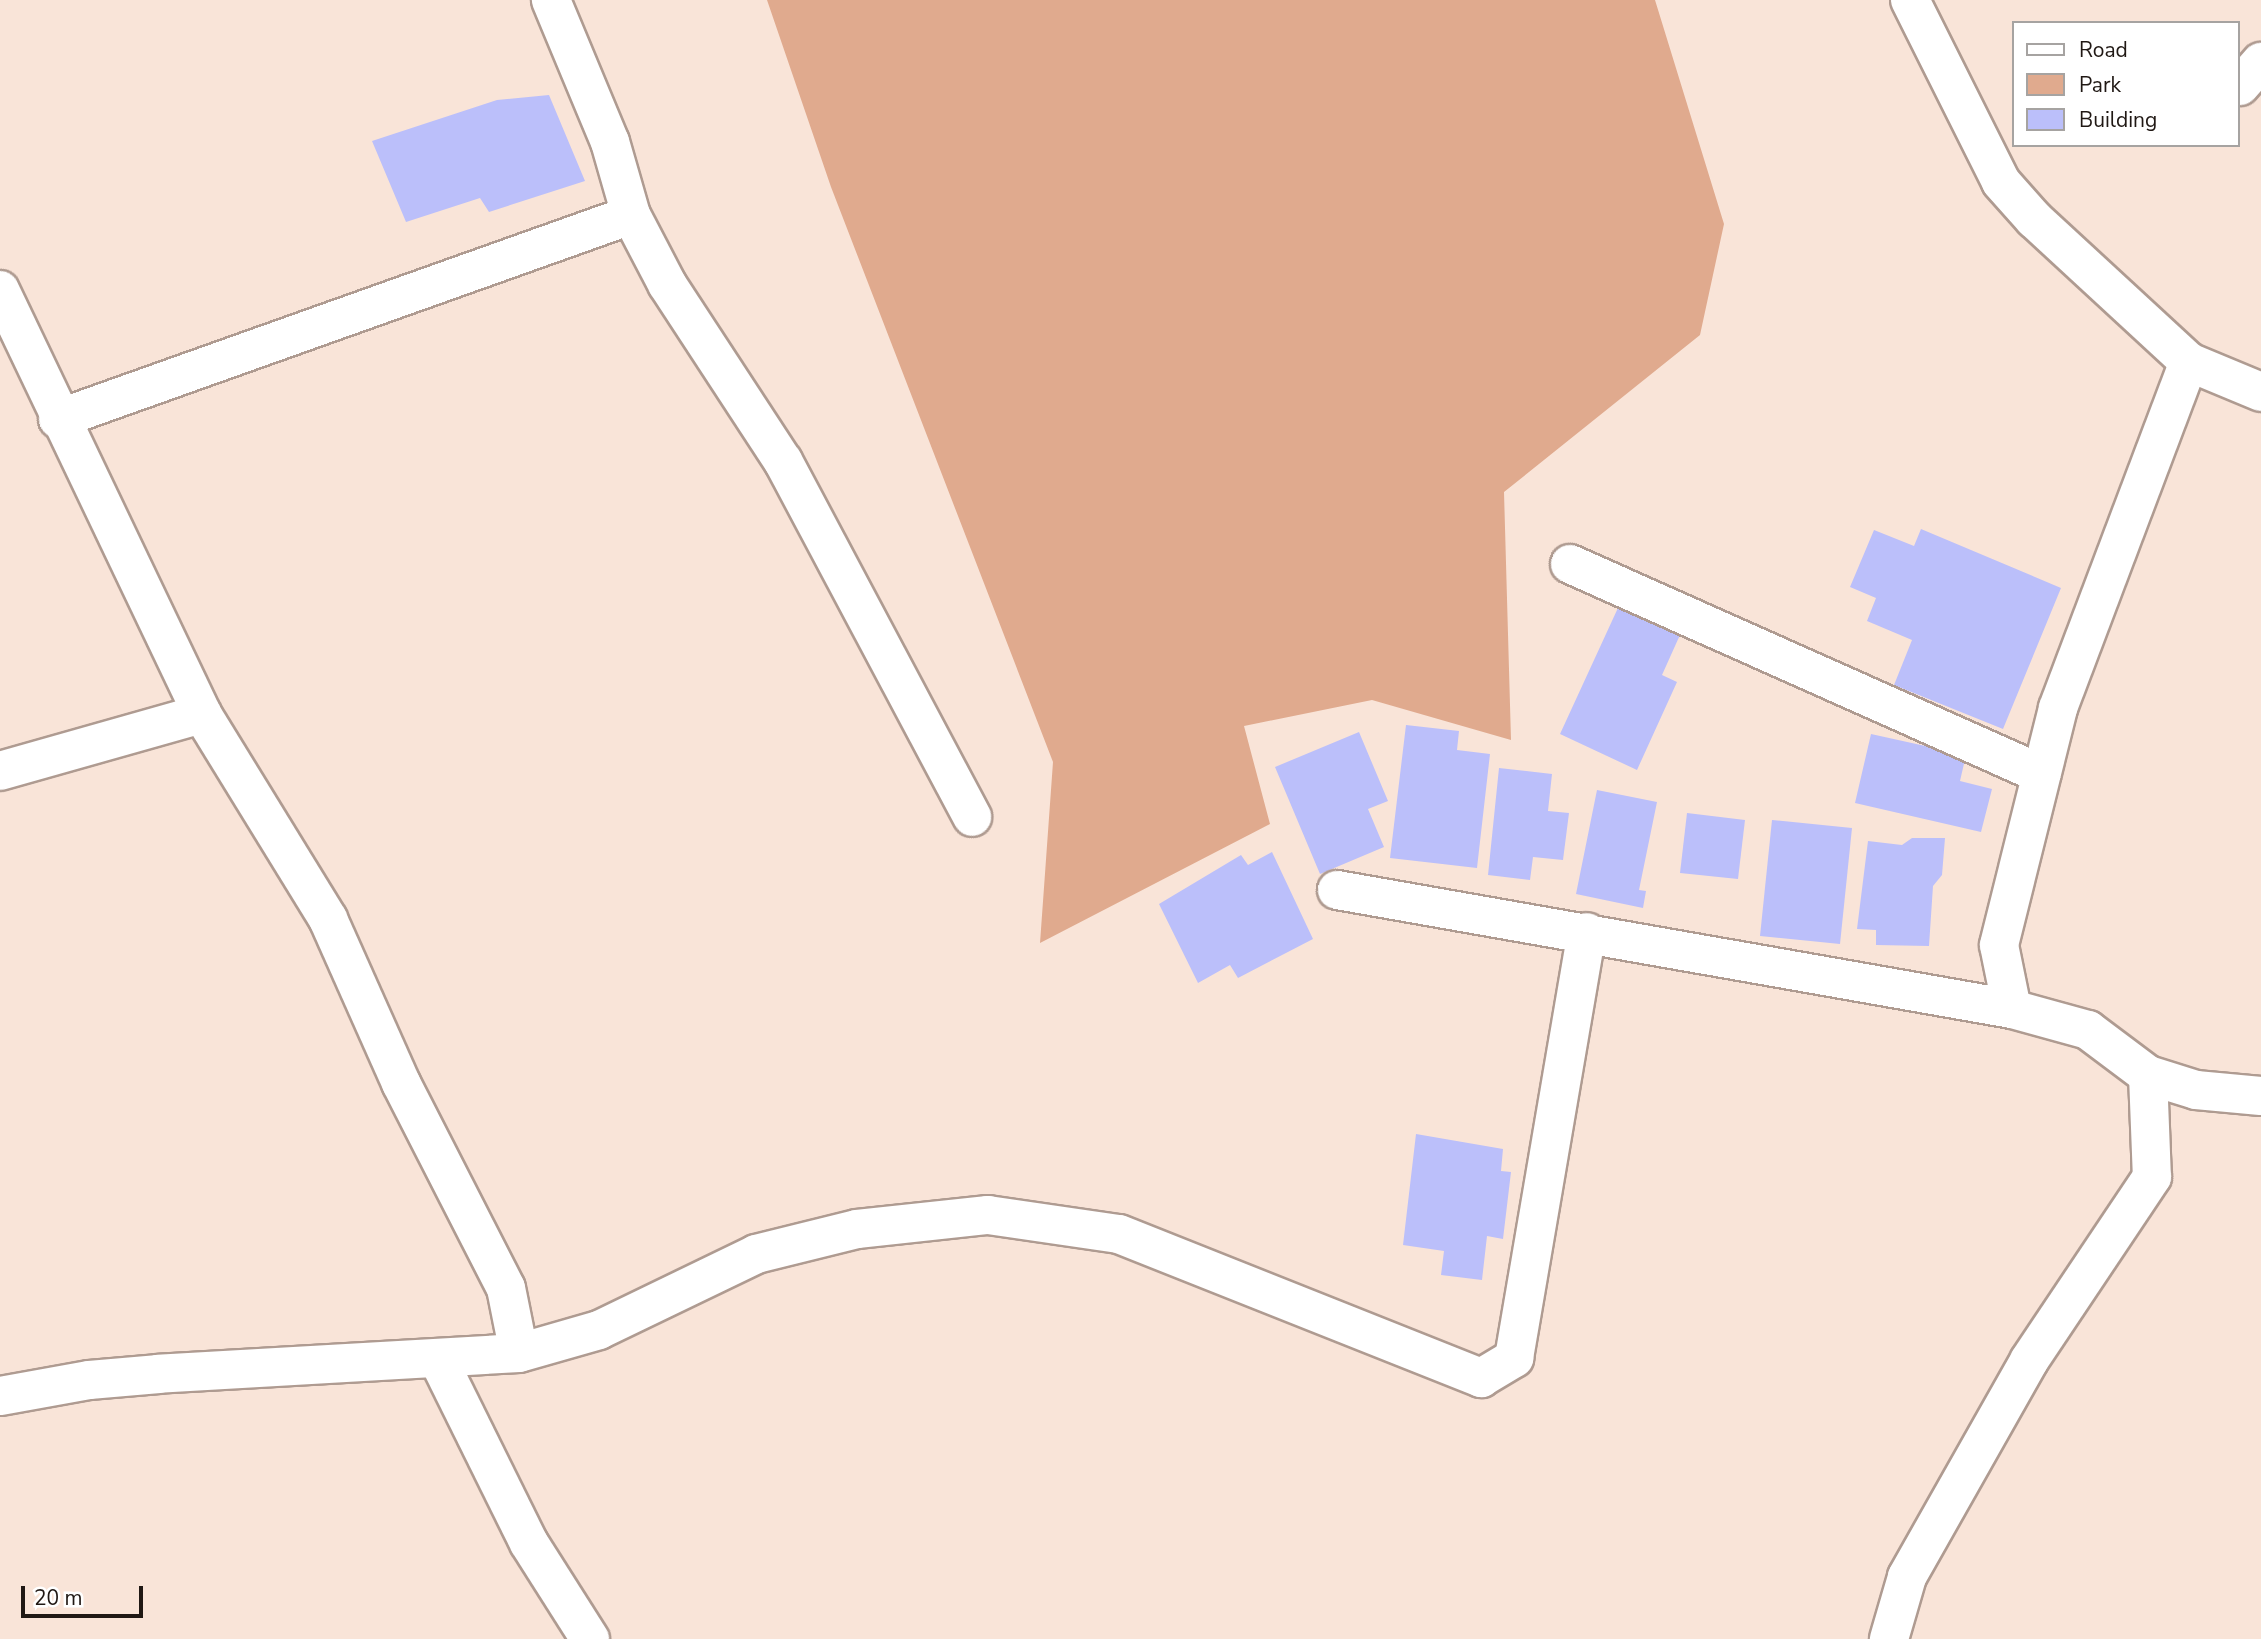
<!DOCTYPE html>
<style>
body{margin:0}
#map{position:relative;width:2261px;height:1639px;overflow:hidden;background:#f9e4d8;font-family:"Nunito Sans",sans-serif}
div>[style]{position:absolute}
.green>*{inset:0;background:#e0aa8e}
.building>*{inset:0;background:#bbbffa}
.roads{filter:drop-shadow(2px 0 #af9b91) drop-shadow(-2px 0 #af9b91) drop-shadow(0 2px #af9b91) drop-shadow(0 -2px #af9b91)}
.minor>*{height:38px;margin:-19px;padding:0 19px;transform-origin:19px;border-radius:19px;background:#fff}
span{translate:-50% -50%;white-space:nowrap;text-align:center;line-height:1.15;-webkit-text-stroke:5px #fff;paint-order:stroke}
.legend{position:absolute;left:2012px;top:21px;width:228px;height:126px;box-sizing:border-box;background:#fff;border:2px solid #a6a3a1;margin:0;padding:9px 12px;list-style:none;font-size:21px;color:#201814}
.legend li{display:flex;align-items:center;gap:14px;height:35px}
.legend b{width:35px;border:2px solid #a6a3a1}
.scale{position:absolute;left:21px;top:1586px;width:122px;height:32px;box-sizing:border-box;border:4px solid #201814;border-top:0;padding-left:9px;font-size:21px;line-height:24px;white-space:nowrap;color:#201814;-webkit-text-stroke:5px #fff;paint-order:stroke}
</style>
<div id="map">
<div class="green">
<i style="clip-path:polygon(767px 0,1655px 0,1724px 224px,1700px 335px,1504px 492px,1511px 740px,1372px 700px,1244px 726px,1270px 824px,1040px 943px,1053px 762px,831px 187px)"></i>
</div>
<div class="building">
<i style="clip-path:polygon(549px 95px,585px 181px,489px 212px,480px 198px,406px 222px,372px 141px,497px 100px)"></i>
<i style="clip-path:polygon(1921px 529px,2061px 588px,2003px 729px,1894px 685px,1912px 640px,1867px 621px,1876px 598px,1850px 587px,1874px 530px,1914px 546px)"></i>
<i style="clip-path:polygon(1623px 597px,1684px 626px,1662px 675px,1677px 682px,1637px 770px,1560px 734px)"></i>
<i style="clip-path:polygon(1406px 725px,1459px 731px,1457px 750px,1490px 754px,1477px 868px,1390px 858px)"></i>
<i style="clip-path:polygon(1359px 732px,1388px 801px,1368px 809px,1384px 847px,1320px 874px,1275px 767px)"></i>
<i style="clip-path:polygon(1871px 734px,1966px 755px,1960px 781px,1992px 789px,1981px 832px,1855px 803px)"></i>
<i style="clip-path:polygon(1499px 768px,1552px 774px,1548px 811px,1569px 813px,1563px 860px,1533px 857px,1530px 880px,1488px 875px)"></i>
<i style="clip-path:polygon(1597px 790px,1657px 802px,1639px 890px,1646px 891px,1643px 908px,1576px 894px)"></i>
<i style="clip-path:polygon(1687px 813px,1745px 820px,1738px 879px,1680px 873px)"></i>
<i style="clip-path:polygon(1772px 820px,1852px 828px,1840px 944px,1760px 936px)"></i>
<i style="clip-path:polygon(1912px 838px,1945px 838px,1942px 875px,1933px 886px,1929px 946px,1876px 945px,1876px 930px,1857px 929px,1868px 841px,1902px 845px)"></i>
<i style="clip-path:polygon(1272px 852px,1313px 939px,1238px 978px,1230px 965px,1198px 983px,1159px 904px,1241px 855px,1248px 865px)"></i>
<i style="clip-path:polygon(1416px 1134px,1503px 1149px,1501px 1171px,1511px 1172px,1503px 1239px,1487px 1236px,1482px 1280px,1441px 1275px,1444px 1251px,1403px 1245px)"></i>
</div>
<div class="roads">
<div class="minor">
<i style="left:1910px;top:0;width:203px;rotate:63.4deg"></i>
<i style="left:2001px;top:182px;width:50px;rotate:48.3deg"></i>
<i style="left:2034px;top:219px;width:211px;rotate:42.7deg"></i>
<i style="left:2189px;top:362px;width:78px;rotate:22.6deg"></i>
<i style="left:2240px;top:86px;width:32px;rotate:-49deg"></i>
<i style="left:631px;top:215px;width:78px;rotate:62.4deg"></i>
<i style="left:667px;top:284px;width:212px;rotate:56.8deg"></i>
<i style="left:783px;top:461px;width:403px;rotate:62deg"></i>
<i style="left:0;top:290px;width:470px;rotate:64.5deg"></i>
<i style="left:202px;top:714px;width:241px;rotate:58.4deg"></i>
<i style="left:328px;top:919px;width:180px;rotate:66deg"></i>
<i style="left:401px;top:1083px;width:230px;rotate:62.9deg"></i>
<i style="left:506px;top:1288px;width:66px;rotate:78.7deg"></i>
<i style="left:519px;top:1353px;width:361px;rotate:176.7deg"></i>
<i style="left:159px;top:1374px;width:70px;rotate:175.1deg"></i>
<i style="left:89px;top:1380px;width:90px;rotate:169.8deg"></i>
<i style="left:58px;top:419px;width:608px;rotate:-19.6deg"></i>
<i style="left:631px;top:215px;width:76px;rotate:-106deg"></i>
<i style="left:610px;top:142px;width:154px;rotate:-112.6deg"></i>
<i style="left:1570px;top:564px;width:516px;rotate:24.03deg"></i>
<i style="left:0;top:771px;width:210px;rotate:-15.8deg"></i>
<i style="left:1337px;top:890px;width:685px;rotate:10deg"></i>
<i style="left:2012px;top:1009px;width:79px;rotate:15.4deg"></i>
<i style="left:2088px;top:1030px;width:75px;rotate:36.9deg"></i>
<i style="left:2148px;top:1075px;width:102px;rotate:87.8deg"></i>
<i style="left:2152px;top:1177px;width:221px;rotate:123.8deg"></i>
<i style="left:2029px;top:1361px;width:248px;rotate:119.5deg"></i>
<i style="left:1907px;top:1577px;width:65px;rotate:106.2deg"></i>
<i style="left:2012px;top:1009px;width:65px;rotate:-101.5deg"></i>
<i style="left:1999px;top:945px;width:244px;rotate:-76deg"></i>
<i style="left:2058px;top:708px;width:370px;rotate:-69.3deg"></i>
<i style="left:2148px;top:1075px;width:50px;rotate:17.4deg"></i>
<i style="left:2196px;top:1090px;width:65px;rotate:5.3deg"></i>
<i style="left:519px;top:1353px;width:83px;rotate:-16deg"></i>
<i style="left:599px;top:1330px;width:174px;rotate:-25.8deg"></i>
<i style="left:756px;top:1254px;width:104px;rotate:-13.9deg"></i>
<i style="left:857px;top:1229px;width:132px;rotate:-6.1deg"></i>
<i style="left:988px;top:1215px;width:132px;rotate:8.3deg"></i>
<i style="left:1119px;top:1234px;width:390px;rotate:21.7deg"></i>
<i style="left:1481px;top:1378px;width:39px;rotate:-31deg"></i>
<i style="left:1514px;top:1358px;width:432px;rotate:-80.3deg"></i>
<i style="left:438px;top:1359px;width:205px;rotate:63.7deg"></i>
<i style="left:529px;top:1543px;width:114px;rotate:57.6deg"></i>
</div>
</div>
<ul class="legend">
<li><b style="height:9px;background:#fff"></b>Road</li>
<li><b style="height:19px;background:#e0aa8e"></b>Park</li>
<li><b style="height:19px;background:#bbbffa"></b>Building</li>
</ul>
<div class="scale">20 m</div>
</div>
